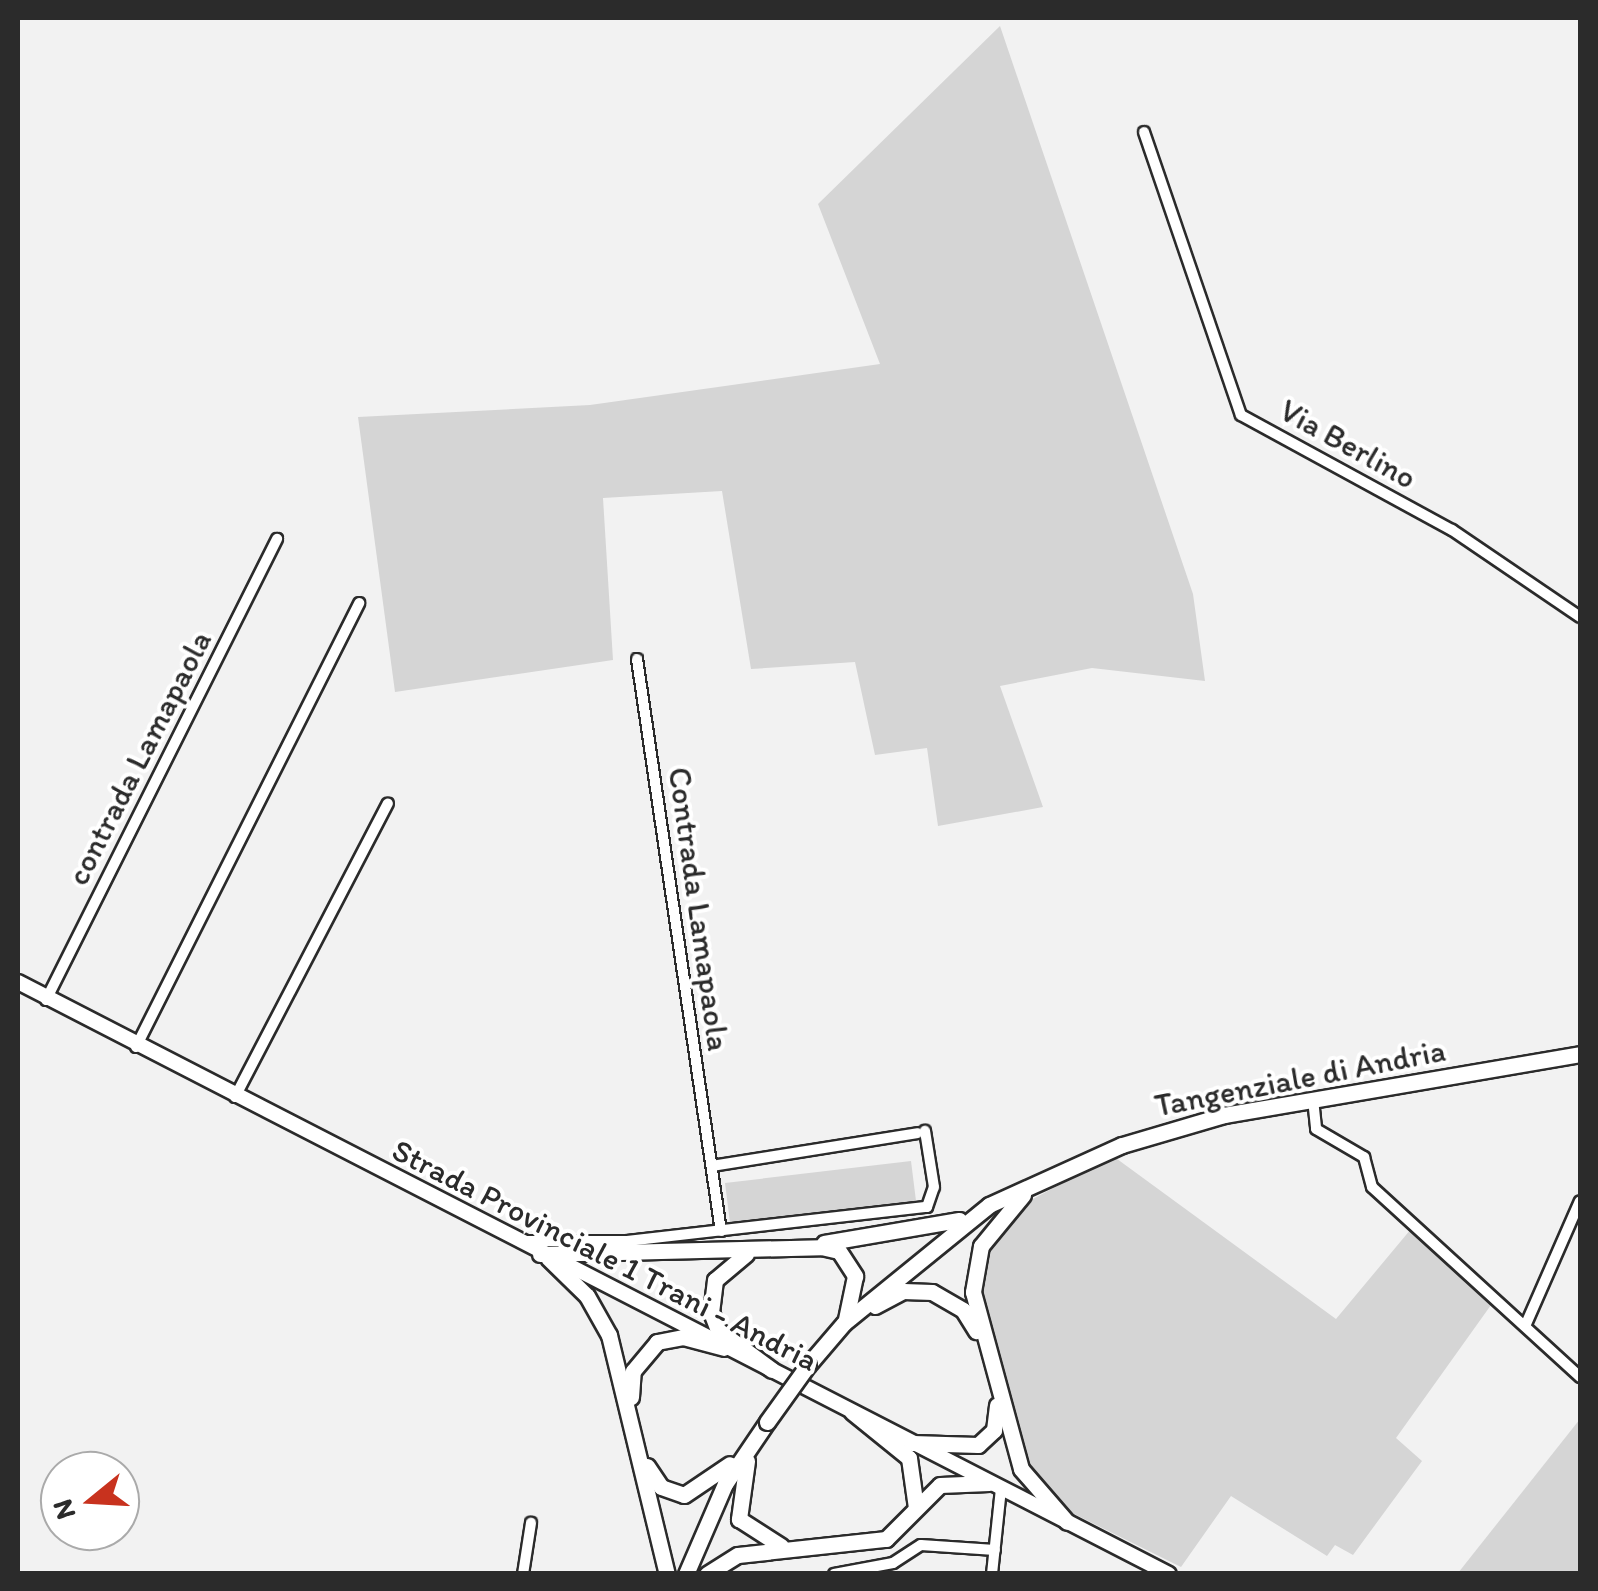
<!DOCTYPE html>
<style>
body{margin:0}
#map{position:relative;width:1598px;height:1591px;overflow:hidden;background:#f2f2f2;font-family:Itim,sans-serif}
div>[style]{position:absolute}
.green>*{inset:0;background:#d5d5d5}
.roads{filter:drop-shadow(2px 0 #2b2b2b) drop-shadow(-2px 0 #2b2b2b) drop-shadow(0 2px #2b2b2b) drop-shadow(0 -2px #2b2b2b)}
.street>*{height:10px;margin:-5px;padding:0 5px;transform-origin:5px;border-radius:5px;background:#fff}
.secondary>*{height:14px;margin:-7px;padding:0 7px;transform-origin:7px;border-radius:7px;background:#fff}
.primary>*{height:15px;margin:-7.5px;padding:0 7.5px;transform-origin:7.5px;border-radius:7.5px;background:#fff}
.bridges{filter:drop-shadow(2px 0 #2b2b2b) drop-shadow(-2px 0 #2b2b2b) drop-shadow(0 2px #2b2b2b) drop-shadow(0 -2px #2b2b2b)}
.primary-bridge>*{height:15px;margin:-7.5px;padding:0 7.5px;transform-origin:7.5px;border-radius:7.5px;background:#fff}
span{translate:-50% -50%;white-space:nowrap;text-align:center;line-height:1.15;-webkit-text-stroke:8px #fff;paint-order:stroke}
.street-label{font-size:32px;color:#2b2b2b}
.frame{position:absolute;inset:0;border:20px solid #2b2b2b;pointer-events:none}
.north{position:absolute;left:40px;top:1451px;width:100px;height:100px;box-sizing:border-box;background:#fff;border:2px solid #aaa;border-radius:50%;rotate:252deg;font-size:28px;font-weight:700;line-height:40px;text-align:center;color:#2b2b2b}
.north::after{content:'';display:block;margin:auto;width:35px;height:45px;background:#c8321e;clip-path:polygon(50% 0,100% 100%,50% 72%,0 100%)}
</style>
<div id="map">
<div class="green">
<i style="clip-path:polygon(1000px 26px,1193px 594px,1205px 681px,1092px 668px,1000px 686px,1043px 807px,938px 826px,927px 748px,875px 755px,855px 662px,751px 669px,722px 491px,603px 498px,613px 660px,395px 692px,358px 417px,590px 405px,880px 364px,818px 204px)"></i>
<i style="clip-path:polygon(1113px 1156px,1336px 1319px,1411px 1229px,1491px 1305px,1396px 1438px,1422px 1461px,1353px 1555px,1335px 1545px,1327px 1556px,1231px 1496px,1181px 1567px,1058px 1506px,1028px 1472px,978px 1301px,981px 1257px,1018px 1207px)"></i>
<i style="clip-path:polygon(911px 1161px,916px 1201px,730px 1223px,725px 1183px)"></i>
<i style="clip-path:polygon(1580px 1419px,1580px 1573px,1458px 1573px)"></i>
</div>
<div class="roads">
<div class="street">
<i style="left:1144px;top:132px;width:299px;rotate:71.1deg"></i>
<i style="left:1241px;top:415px;width:240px;rotate:28.6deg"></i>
<i style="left:1452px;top:530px;width:155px;rotate:34.2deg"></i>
<i style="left:637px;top:659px;width:578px;rotate:81.65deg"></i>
<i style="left:46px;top:1000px;width:516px;rotate:-63.39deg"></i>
<i style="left:136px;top:1047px;width:497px;rotate:-63.3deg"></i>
<i style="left:235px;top:1097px;width:331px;rotate:-62.5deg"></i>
<i style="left:1313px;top:1099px;width:30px;rotate:84deg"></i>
<i style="left:1316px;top:1129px;width:56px;rotate:30.3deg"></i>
<i style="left:1364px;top:1157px;width:31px;rotate:75deg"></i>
<i style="left:1372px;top:1187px;width:282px;rotate:42.4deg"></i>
<i style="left:712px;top:1166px;width:208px;rotate:-9.1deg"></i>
<i style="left:523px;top:1241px;width:104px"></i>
<i style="left:627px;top:1241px;width:302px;rotate:-6.5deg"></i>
<i style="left:927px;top:1207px;width:21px;rotate:-71deg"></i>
<i style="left:934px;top:1187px;width:57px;rotate:-99.1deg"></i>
<i style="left:1526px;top:1324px;width:134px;rotate:-66.3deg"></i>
<i style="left:523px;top:1574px;width:52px;rotate:-81.1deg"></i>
<i style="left:834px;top:1574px;width:60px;rotate:-10.6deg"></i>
<i style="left:893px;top:1563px;width:33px;rotate:-33deg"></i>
<i style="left:921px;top:1545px;width:74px;rotate:3.9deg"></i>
<i style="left:992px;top:1574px;width:85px;rotate:-84deg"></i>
</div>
<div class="secondary">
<i style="left:18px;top:982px;width:1294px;rotate:27.22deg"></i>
</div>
<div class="primary">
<i style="left:1023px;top:1195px;width:66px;rotate:129.5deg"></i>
<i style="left:981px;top:1246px;width:47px;rotate:99.9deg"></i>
<i style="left:973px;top:1292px;width:183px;rotate:74.8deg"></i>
<i style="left:1021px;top:1469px;width:70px;rotate:49deg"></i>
<i style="left:824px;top:1243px;width:137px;rotate:-9.7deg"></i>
<i style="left:540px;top:1254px;width:281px;rotate:-1.4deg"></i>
<i style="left:821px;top:1247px;width:18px;rotate:13deg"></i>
<i style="left:839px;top:1251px;width:30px;rotate:57deg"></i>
<i style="left:855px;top:1276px;width:44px;rotate:101.8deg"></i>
<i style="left:746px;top:1254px;width:40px;rotate:140deg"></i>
<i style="left:715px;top:1280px;width:32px;rotate:97deg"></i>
<i style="left:711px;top:1312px;width:19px;rotate:69deg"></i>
<i style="left:718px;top:1330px;width:67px;rotate:36.5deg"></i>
<i style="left:548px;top:1258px;width:54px;rotate:44.3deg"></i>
<i style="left:587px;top:1296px;width:45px;rotate:60.6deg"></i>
<i style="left:609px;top:1335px;width:246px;rotate:76.4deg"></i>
<i style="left:875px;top:1306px;width:32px;rotate:-28deg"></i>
<i style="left:903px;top:1291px;width:29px;rotate:2deg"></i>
<i style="left:932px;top:1292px;width:36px;rotate:30deg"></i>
<i style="left:963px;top:1310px;width:25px;rotate:58deg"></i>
<i style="left:808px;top:1365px;width:55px;rotate:-49.4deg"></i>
<i style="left:844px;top:1323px;width:187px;rotate:-39.1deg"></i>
<i style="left:989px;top:1205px;width:146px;rotate:-24.3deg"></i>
<i style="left:1122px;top:1145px;width:106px;rotate:-16.4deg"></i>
<i style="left:1224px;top:1115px;width:361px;rotate:-9.7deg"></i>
<i style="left:631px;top:1397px;width:26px;rotate:-86deg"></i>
<i style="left:633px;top:1371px;width:38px;rotate:-50deg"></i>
<i style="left:657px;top:1342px;width:26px;rotate:-11deg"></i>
<i style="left:683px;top:1337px;width:42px;rotate:15deg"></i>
<i style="left:852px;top:1412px;width:73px;rotate:38.9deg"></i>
<i style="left:909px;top:1458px;width:50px;rotate:82deg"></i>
<i style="left:912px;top:1443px;width:66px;rotate:1.7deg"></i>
<i style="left:978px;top:1445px;width:22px;rotate:-43deg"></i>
<i style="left:994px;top:1430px;width:25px;rotate:-83deg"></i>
<i style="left:747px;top:1461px;width:59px;rotate:97.9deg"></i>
<i style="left:739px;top:1519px;width:50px;rotate:32.7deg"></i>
<i style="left:647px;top:1466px;width:25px;rotate:56deg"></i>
<i style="left:661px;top:1487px;width:24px;rotate:19deg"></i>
<i style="left:684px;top:1495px;width:55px;rotate:-34deg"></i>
<i style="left:686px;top:1574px;width:98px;rotate:-66.6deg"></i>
<i style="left:725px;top:1484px;width:75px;rotate:-55.9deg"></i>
<i style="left:707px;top:1574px;width:36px;rotate:-32deg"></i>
<i style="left:738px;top:1555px;width:149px;rotate:-6.2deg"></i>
<i style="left:886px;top:1539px;width:76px;rotate:-45deg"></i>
<i style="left:940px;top:1485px;width:49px;rotate:-2.3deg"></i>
</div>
</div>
<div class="bridges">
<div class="primary-bridge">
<i style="left:767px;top:1422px;width:70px;rotate:-54.3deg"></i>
</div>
</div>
<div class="street-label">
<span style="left:1348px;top:444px;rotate:29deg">Via Berlino</span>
<span style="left:139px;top:758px;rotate:-63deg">contrada Lamapaola</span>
<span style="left:699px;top:909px;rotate:82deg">Contrada Lamapaola</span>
<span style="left:1300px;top:1078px;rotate:-11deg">Tangenziale di Andria</span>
<span style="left:605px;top:1255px;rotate:27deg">Strada Provinciale 1 Trani - Andria</span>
</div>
<div class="frame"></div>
<div class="north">N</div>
</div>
